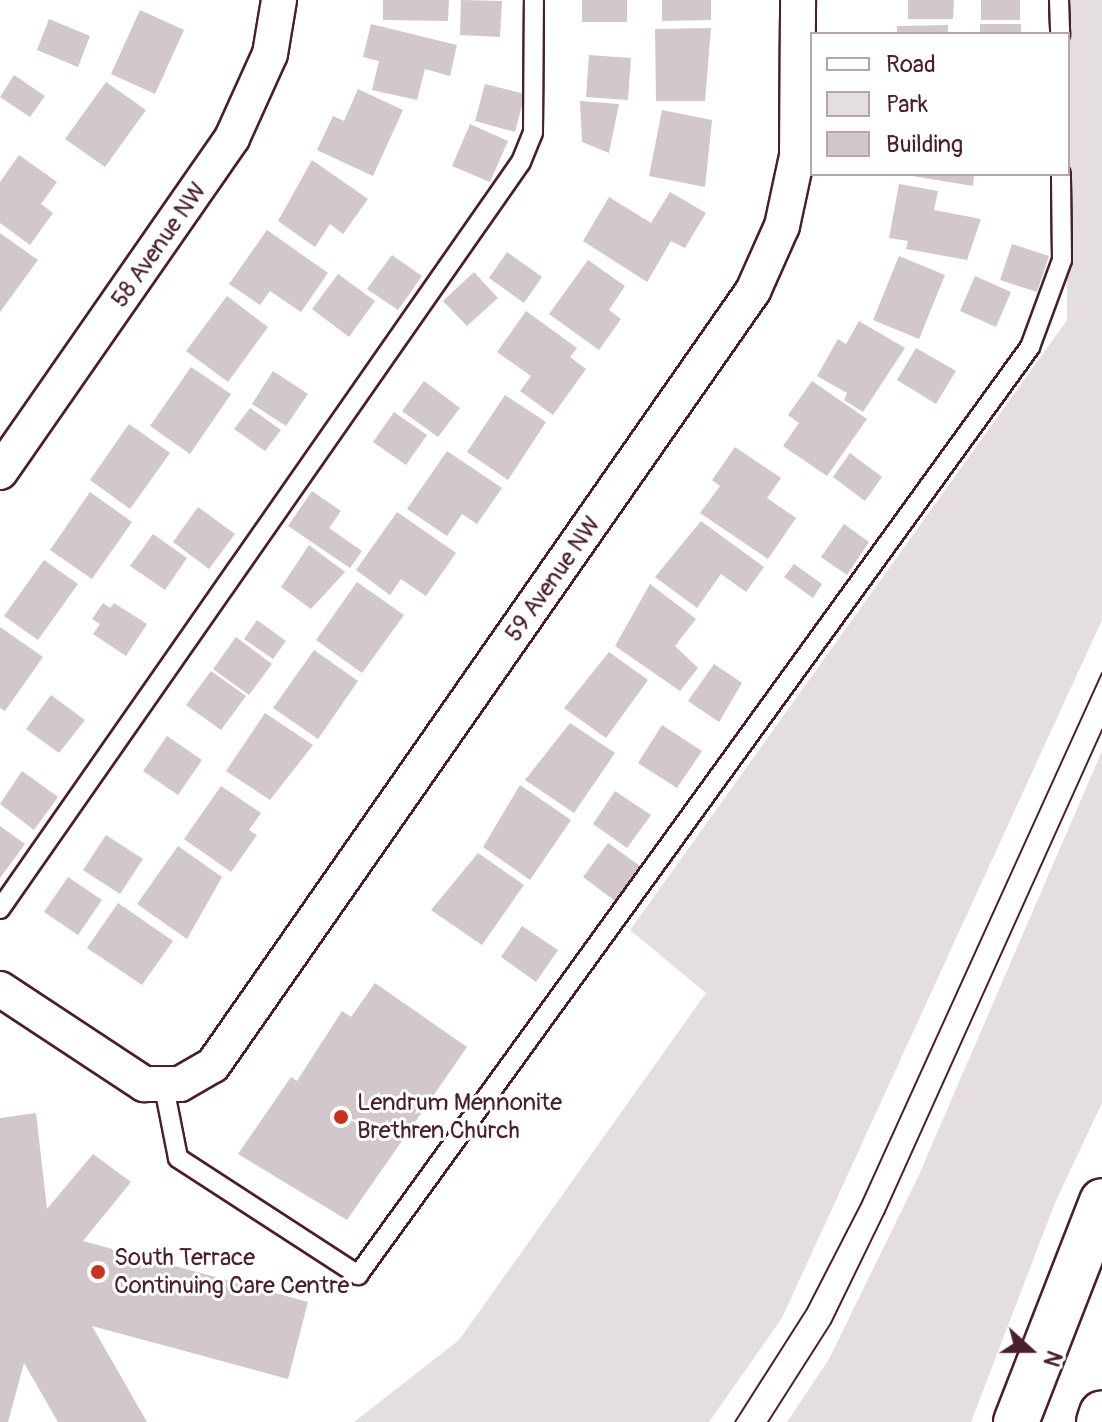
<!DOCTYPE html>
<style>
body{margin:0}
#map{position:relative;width:1102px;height:1422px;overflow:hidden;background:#fff;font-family:Pangolin,sans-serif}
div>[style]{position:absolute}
.green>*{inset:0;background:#e5dee0}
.building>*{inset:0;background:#d2c7cb}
.roads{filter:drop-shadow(2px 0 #4a1f2b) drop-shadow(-2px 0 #4a1f2b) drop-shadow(0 2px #4a1f2b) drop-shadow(0 -2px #4a1f2b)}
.service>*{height:18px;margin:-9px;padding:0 9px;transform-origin:9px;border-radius:9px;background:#fff}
.minor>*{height:34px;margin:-17px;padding:0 17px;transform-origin:17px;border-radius:17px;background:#fff}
.secondary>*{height:44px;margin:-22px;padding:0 22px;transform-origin:22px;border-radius:22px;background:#fff}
.tram>*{height:2px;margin:-1px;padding:0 1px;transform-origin:1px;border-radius:1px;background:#4a1f2b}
.dots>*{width:22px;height:22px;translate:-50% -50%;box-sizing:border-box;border:4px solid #fff;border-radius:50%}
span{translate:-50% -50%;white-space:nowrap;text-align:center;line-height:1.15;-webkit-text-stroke:6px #fff;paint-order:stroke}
.street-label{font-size:24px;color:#4a1f2b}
.poi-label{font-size:24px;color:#4a1f2b}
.left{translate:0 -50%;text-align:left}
.legend{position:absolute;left:810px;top:32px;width:260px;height:144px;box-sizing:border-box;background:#fff;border:2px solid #b7a5aa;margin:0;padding:10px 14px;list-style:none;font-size:24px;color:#4a1f2b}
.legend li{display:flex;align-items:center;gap:16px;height:40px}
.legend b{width:40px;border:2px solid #b7a5aa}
.north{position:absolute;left:990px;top:1310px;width:80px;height:80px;-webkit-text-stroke:6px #fff;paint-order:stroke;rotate:111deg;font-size:22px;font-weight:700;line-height:32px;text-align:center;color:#4a1f2b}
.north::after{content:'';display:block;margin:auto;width:28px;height:36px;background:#4a1f2b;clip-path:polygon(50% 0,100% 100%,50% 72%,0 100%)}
</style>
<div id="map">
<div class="green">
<i style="clip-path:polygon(1066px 0,1102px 0,1102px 620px,782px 1318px,709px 1422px,354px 1422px,459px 1340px,706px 993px,630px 930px,1067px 320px)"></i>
<i style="clip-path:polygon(1102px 751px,1102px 1103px,1055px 1203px,971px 1422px,787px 1422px,829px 1359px,918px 1177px)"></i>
</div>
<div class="building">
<i style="clip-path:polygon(383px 0,449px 0,448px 21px,383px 20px)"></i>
<i style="clip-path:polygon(461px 0,502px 1px,500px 37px,460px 35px)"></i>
<i style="clip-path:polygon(582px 0,627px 0,627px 22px,582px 22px)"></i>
<i style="clip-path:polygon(662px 0,711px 0,711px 20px,662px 21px)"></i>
<i style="clip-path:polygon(908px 0,954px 0,953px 19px,908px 19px)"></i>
<i style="clip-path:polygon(981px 0,1020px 0,1020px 20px,981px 20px)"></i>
<i style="clip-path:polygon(140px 10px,184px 30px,155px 94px,111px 74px)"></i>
<i style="clip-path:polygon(49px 19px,90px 36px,78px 67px,37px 50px)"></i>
<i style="clip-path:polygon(371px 24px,457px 45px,450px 76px,425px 69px,417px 100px,372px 90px,379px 61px,363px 57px)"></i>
<i style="clip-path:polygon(980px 24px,1021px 24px,1021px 34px,980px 34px)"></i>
<i style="clip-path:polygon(948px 25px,948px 34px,897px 34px,897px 26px)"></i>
<i style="clip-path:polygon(711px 28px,705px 101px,656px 101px,655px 29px)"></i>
<i style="clip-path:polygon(589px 55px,631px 58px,628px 100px,586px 97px)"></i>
<i style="clip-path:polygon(14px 75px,45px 96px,30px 117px,0 97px)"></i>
<i style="clip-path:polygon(106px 82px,146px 110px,105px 167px,65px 139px)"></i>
<i style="clip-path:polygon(485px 84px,525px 94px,515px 132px,475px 121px)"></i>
<i style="clip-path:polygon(358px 89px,403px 110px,373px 176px,317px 150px,333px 116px,344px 121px)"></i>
<i style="clip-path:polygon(580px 101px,619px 104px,609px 153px,582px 142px)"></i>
<i style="clip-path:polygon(662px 110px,712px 120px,705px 187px,649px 176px)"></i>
<i style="clip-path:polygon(470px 124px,508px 141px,490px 182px,452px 166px)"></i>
<i style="clip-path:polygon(19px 155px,57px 182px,41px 204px,53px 213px,30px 245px,0 223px,0 182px)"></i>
<i style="clip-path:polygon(312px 160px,368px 199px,343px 234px,330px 224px,315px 247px,278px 221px)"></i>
<i style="clip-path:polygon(900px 174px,974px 174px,973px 186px)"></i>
<i style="clip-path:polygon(899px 184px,938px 191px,934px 210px,981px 219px,967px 260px,906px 249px,908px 241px,889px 238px)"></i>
<i style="clip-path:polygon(670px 192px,706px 213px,685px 248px,671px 241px,647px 282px,583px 241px,609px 197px,651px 223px)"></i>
<i style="clip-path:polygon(267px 230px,328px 273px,301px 312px,270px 291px,260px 305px,229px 284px)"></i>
<i style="clip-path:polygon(0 233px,38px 260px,0 312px)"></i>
<i style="clip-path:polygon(1012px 244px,1049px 256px,1037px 292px,1000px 280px)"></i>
<i style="clip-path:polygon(507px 252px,542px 277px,524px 303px,489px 278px)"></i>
<i style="clip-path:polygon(392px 255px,422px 276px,398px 310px,367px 289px)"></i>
<i style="clip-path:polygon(899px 256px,945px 275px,919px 339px,873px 320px)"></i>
<i style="clip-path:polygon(588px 260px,625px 286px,609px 310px,621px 319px,599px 350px,549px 314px)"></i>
<i style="clip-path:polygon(474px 272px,498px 298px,467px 326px,443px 301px)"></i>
<i style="clip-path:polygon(338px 274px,375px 301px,349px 337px,312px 309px)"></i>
<i style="clip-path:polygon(975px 276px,1011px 292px,996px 327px,960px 311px)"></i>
<i style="clip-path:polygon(227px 296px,268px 327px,228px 382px,186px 351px)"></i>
<i style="clip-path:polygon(526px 311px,577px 348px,570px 357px,586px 369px,553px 415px,520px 391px,531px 376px,497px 352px)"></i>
<i style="clip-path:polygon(859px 321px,905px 348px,863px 412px,844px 400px,847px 393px,817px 376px,838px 339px,846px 344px)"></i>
<i style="clip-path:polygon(916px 348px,956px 371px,936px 404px,897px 380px)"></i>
<i style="clip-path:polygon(191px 367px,231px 394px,190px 454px,150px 426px)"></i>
<i style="clip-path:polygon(273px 371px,308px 394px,286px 426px,252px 404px)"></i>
<i style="clip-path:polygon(424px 381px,460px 408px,438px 437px,402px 411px)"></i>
<i style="clip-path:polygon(812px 381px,867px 419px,827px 476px,783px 446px,799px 423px,788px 415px)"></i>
<i style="clip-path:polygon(505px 395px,546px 422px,508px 480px,467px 452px)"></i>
<i style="clip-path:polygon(250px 408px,281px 430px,265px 451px,234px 429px)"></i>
<i style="clip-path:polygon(394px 412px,427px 435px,406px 465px,373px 442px)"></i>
<i style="clip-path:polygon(129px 424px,170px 453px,130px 509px,90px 480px)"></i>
<i style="clip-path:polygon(735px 447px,781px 478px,767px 498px,796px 518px,768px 559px,700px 513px,720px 486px,712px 480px)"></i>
<i style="clip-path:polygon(447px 451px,502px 488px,477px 524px,462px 514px,447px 536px,407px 509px)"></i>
<i style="clip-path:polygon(850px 453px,882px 477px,865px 501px,833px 477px)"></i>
<i style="clip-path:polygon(312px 491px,341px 511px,329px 528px,362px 551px,350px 568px,288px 526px)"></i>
<i style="clip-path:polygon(90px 492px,132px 522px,92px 579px,50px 550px)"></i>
<i style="clip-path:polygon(198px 507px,235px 534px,209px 569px,173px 542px)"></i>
<i style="clip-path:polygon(397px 512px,456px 553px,426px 596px,401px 579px,390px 595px,356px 570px)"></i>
<i style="clip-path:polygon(701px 521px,764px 567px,746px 592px,721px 574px,697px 608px,655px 577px)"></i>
<i style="clip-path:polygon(844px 524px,869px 542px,847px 575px,821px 557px)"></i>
<i style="clip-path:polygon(153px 534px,187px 558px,165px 590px,130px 566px)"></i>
<i style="clip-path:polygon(309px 545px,345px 572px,311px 609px,281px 587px)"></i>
<i style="clip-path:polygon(44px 560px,78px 584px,38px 640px,4px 616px)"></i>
<i style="clip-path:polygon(794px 564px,822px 584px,813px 598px,784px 577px)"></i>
<i style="clip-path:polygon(357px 582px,404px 615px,362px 673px,316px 640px)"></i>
<i style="clip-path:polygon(650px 584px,696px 619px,675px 646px,698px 668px,680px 691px,615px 646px)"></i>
<i style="clip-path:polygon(103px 603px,110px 608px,114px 603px,147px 624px,126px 656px,93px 634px,100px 624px,92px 619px)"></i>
<i style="clip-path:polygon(257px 620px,286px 641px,273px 659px,244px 639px)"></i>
<i style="clip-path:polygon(0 627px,43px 657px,5px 711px,0 708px)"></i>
<i style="clip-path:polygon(236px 637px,272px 664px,249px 695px,213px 669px)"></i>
<i style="clip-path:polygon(314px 650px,358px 681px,318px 739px,273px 708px)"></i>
<i style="clip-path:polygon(609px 652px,648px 680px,606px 738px,564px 708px)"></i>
<i style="clip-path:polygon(714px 664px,742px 683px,719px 722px,688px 701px)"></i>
<i style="clip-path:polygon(211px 671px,246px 696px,221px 730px,186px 705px)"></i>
<i style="clip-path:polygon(51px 695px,85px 720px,59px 753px,26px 729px)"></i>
<i style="clip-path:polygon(265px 713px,313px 745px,270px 800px,226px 771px)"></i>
<i style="clip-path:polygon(570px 723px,615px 753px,574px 813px,525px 780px)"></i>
<i style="clip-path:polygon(662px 725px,702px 751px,677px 788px,638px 763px)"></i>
<i style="clip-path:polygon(167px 736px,202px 760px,178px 795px,143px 771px)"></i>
<i style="clip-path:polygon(22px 771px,58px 797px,34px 830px,0 804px)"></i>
<i style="clip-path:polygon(520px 785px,571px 820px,530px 880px,483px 847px)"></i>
<i style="clip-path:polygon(221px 786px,261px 813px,249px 830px,257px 835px,231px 872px,184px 839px)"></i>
<i style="clip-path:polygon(615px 791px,651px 815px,627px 848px,593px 824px)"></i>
<i style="clip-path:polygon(0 826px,25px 844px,0 878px)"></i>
<i style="clip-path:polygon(106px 835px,143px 859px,120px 894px,83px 870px)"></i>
<i style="clip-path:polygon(608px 843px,640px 866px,615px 901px,583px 877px)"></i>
<i style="clip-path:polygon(178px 846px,222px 877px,187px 939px,137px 904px)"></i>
<i style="clip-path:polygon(478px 853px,524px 885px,482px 945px,431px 910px)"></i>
<i style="clip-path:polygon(68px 877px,102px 900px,78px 935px,44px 912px)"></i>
<i style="clip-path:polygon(118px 903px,173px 941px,142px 985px,87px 948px)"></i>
<i style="clip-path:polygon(522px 926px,558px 950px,536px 982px,501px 957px)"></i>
<i style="clip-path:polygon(375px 983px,467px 1047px,347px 1220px,238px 1154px,291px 1077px,297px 1081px,342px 1011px,351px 1017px)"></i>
<i style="clip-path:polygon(36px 1113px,47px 1209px,93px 1154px,131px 1182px,83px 1241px,308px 1302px,288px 1379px,92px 1326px,147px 1422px,58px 1422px,24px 1363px,8px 1422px,0 1422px,0 1118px)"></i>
</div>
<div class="roads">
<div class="service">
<i style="left:1059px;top:0;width:34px;rotate:88deg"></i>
<i style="left:0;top:909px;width:911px;rotate:-55.11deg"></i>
<i style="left:521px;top:162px;width:31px;rotate:-68deg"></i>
<i style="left:533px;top:133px;width:133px;rotate:-89.6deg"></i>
<i style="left:164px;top:1087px;width:72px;rotate:78.8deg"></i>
<i style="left:178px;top:1158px;width:215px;rotate:33deg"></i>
<i style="left:358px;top:1275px;width:1146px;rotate:-54.09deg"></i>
<i style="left:1030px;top:347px;width:93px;rotate:-69.8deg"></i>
<i style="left:1062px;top:260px;width:86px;rotate:-90.7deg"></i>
</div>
<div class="minor">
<i style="left:0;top:472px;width:407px;rotate:-55.2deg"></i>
<i style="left:232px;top:138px;width:92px;rotate:-65.7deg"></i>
<i style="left:270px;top:54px;width:55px;rotate:-80.5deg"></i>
<i style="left:0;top:989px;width:173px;rotate:33.4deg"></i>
<i style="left:144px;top:1084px;width:36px"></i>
<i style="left:180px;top:1084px;width:38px;rotate:-30deg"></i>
<i style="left:213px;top:1065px;width:944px;rotate:-55.1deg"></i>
<i style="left:753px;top:291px;width:71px;rotate:-66deg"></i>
<i style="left:782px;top:226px;width:72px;rotate:-77.9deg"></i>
<i style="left:797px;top:156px;width:156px;rotate:-89.6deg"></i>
</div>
<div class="secondary">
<i style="left:1016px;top:1422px;width:237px;rotate:-68.7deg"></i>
<i style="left:1099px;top:1422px;width:9px;rotate:-72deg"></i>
</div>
</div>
<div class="tram">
<i style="left:735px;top:1422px;width:134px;rotate:-57.5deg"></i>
<i style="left:807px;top:1309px;width:118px;rotate:-62.8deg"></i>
<i style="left:861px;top:1204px;width:583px;rotate:-65.59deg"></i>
<i style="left:768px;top:1422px;width:117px;rotate:-57.5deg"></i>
<i style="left:831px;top:1323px;width:121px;rotate:-64.1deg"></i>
<i style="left:884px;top:1214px;width:531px;rotate:-65.75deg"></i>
</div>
<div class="dots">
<i style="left:341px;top:1117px;background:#c8321e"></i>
<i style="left:98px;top:1272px;background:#c8321e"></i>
</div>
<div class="street-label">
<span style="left:159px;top:245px;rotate:-55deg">58 Avenue NW</span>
<span style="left:553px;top:579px;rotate:-55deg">59 Avenue NW</span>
</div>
<div class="poi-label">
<span class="left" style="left:357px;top:1117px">Lendrum Mennonite<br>Brethren Church</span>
<span class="left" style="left:114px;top:1272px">South Terrace<br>Continuing Care Centre</span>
</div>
<ul class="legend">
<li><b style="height:10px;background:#fff"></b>Road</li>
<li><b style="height:22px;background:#e5dee0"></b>Park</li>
<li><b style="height:22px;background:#d2c7cb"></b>Building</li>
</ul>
<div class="north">N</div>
</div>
